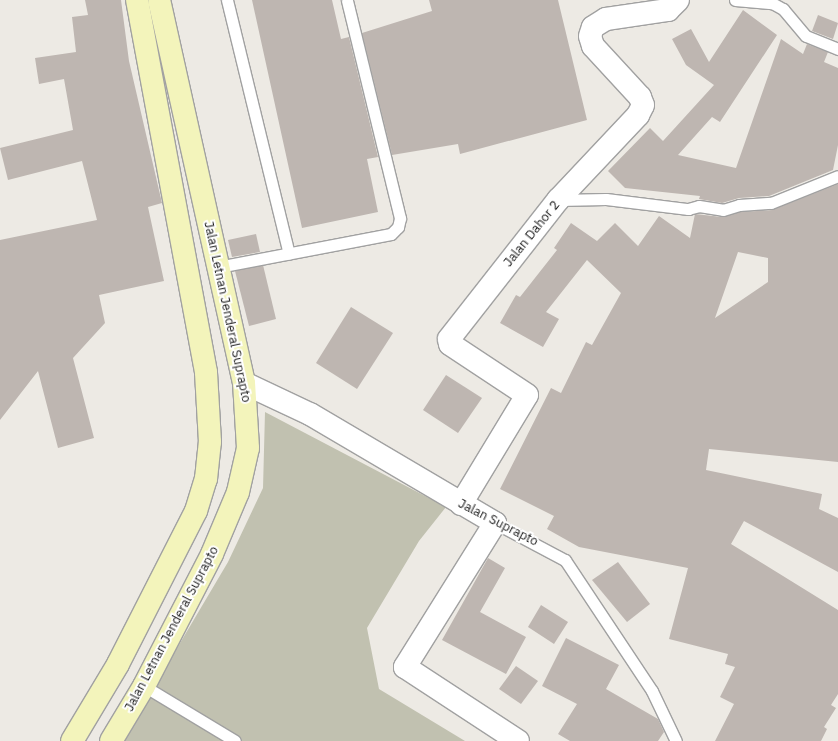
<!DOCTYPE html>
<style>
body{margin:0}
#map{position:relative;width:838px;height:741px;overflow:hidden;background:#edeae4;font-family:"IBM Plex Sans",sans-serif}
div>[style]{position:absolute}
.construction>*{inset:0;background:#c1c1b0}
.building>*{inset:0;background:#beb6b1}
.roads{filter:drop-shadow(1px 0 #a1a1a1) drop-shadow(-1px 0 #a1a1a1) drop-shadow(0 1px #a1a1a1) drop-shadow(0 -1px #a1a1a1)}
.lane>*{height:11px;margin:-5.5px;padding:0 5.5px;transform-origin:5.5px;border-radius:5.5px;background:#fff}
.street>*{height:22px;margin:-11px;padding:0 11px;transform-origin:11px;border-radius:11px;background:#fff}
.secondary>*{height:22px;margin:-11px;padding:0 11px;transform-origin:11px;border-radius:11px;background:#f3f4bb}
span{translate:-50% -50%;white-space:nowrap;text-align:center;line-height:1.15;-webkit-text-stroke:4px #fff;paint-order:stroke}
.street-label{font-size:13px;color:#1d1d1d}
</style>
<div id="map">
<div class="construction">
<i style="clip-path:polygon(265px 412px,446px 507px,419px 541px,367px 628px,379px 689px,465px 741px,122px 741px,228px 562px,263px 488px)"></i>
</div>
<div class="building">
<i style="clip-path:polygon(85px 0,121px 0,129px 61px,162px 203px,148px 207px,164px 281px,99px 295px,105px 323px,73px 358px,94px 438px,58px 448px,38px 371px,0 420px,0 240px,97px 220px,82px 161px,8px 180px,0 148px,73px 130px,64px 79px,39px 84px,35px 58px,76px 52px,72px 17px,88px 15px)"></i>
<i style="clip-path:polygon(252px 0,332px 0,341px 39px,349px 37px,378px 157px,367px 159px,378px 212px,302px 228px)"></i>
<i style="clip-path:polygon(429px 0,558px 0,587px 120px,460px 154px,458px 144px,392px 155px,362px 33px,432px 11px)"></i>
<i style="clip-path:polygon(743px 10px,777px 35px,720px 122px,712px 117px,678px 155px,736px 168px,781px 39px,803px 54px,807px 44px,828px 52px,824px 62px,838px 68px,838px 145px,833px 170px,769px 196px,739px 198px,722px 203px,699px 199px,700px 196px,625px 188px,608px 171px,650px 128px,663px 141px,714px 85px,686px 65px,672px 39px,691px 29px,709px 62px)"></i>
<i style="clip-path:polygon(818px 15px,838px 23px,833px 39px,812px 31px)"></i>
<i style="clip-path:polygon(evenodd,838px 184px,838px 462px,709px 449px,706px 470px,822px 494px,819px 509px,838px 518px,838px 572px,744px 521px,731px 544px,838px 610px,838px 694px,831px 705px,836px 708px,824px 727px,827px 729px,821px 741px,715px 741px,734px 704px,720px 697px,735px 667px,725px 664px,728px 654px,669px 639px,688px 568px,579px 547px,547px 529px,554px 516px,500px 489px,551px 388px,561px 393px,586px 342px,592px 345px,621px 293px,587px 260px,546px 312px,559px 319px,543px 347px,500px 323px,516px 295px,520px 297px,557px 250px,554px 248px,571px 223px,597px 241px,615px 223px,638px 246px,659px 216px,690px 238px,695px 214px,722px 217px,740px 212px,772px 210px,838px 184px,738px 252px,768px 258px,768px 282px,715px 318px,738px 252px)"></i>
<i style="clip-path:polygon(256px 234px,260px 252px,232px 257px,228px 240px)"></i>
<i style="clip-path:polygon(263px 265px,276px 319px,249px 326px,235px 271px)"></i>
<i style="clip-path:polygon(351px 307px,393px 333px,357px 389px,316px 363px)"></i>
<i style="clip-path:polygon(446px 375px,482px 398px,458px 433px,423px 410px)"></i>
<i style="clip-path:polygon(488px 558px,505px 568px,480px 612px,526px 637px,506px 674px,442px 640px)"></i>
<i style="clip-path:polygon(618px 562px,650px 604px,627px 622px,592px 580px)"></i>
<i style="clip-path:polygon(541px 605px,568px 622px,554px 644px,528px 627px)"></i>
<i style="clip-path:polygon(566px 638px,619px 665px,606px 689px,658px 719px,664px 732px,658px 741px,570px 741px,558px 734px,577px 704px,542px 686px)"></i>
<i style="clip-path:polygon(516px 666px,538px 681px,521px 704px,499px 689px)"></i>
</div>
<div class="roads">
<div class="lane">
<i style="left:227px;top:0;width:261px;rotate:76.3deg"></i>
<i style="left:735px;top:0;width:37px;rotate:5deg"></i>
<i style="left:772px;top:3px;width:13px;rotate:29deg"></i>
<i style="left:783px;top:9px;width:35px;rotate:50deg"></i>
<i style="left:806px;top:36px;width:35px;rotate:22deg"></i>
<i style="left:558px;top:200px;width:48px;rotate:-1.2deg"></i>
<i style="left:606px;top:199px;width:83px;rotate:7deg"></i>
<i style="left:688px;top:209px;width:11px;rotate:-15deg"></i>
<i style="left:699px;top:206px;width:24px;rotate:9deg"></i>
<i style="left:723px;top:210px;width:17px;rotate:-17deg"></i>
<i style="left:739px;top:205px;width:32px;rotate:-4deg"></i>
<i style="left:771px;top:203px;width:72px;rotate:-21.9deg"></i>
<i style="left:218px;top:267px;width:176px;rotate:-10.8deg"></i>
<i style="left:391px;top:234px;width:10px;rotate:-45deg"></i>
<i style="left:398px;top:227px;width:9px;rotate:-77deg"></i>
<i style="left:400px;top:218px;width:224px;rotate:-103.7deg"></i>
<i style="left:495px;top:523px;width:79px;rotate:27.9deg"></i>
<i style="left:565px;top:560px;width:157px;rotate:56.4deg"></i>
<i style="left:652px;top:691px;width:55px;rotate:64.4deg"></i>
<i style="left:144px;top:686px;width:106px;rotate:31.1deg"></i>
</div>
<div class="street">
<i style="left:244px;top:383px;width:73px;rotate:25.2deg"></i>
<i style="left:310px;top:414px;width:215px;rotate:30.5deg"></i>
<i style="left:495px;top:523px;width:170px;rotate:122deg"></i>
<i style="left:405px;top:667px;width:135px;rotate:33.2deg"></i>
<i style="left:461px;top:504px;width:127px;rotate:-58.8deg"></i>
<i style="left:527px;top:395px;width:92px;rotate:-146.5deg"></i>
<i style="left:450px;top:344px;width:5px;rotate:-101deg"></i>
<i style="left:449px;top:339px;width:177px;rotate:-51.9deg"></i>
<i style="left:558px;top:200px;width:117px;rotate:-46.7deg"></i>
<i style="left:638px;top:115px;width:11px;rotate:-63deg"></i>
<i style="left:643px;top:105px;width:9px;rotate:-111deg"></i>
<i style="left:640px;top:97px;width:69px;rotate:-132.7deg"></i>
<i style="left:593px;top:46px;width:10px;rotate:-107deg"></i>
<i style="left:590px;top:36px;width:9px;rotate:-72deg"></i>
<i style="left:593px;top:27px;width:15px;rotate:-32deg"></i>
<i style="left:606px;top:19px;width:63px;rotate:-8.3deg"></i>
<i style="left:668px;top:10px;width:14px;rotate:-45deg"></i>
</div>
<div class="secondary">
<i style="left:72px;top:741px;width:90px;rotate:-59.1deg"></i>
<i style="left:118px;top:664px;width:172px;rotate:-63deg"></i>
<i style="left:196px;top:511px;width:34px;rotate:-73deg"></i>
<i style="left:206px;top:479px;width:37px;rotate:-84deg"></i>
<i style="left:210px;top:442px;width:70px;rotate:-93.3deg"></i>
<i style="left:206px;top:372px;width:378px;rotate:-100.5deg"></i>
<i style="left:111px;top:741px;width:64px;rotate:-59deg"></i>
<i style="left:144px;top:686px;width:148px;rotate:-62.7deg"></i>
<i style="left:212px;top:554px;width:67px;rotate:-67.2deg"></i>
<i style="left:238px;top:492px;width:45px;rotate:-77.2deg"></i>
<i style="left:248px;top:448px;width:65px;rotate:-93.5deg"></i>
<i style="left:244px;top:383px;width:392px;rotate:-102.5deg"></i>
</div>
</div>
<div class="street-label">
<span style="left:532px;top:234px;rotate:-51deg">Jalan Dahor 2</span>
<span style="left:227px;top:312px;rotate:78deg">Jalan Letnan Jenderal Suprapto</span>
<span style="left:498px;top:523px;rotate:27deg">Jalan Suprapto</span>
<span style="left:172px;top:629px;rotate:-62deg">Jalan Letnan Jenderal Suprapto</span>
</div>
</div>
